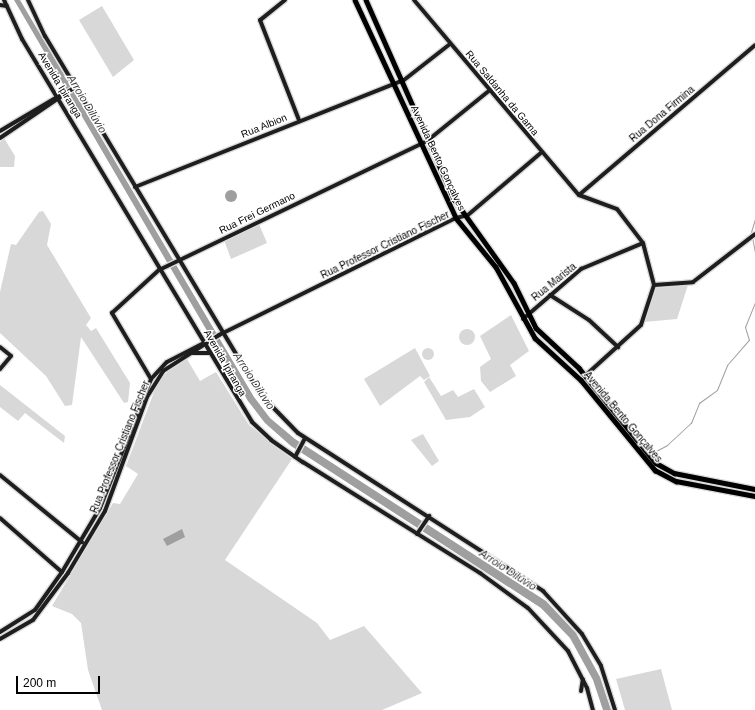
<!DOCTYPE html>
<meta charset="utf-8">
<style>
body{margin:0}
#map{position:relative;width:755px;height:710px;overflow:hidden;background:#fff;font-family:Arial,sans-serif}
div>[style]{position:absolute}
.green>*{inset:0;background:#d8d8d8}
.round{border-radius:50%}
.water>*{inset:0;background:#9f9f9f}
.stream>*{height:1px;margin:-0.5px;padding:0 0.5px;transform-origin:0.5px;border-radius:0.5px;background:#9f9f9f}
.roads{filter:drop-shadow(1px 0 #dbdbdb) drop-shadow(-1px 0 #dbdbdb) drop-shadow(0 1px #dbdbdb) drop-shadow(0 -1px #dbdbdb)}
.secondary>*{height:4px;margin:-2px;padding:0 2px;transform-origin:2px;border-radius:2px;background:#1e1e1e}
.primary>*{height:4.5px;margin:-2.25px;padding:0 2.25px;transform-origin:2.25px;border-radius:2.25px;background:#000}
span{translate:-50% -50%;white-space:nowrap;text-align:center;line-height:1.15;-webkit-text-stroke:3px #fff;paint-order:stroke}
.street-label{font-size:10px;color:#000}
.water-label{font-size:11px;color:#404040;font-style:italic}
.scale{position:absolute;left:16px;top:676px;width:84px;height:18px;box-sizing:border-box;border:2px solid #000;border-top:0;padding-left:5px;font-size:12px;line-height:14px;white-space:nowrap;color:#000;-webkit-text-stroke:3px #fff;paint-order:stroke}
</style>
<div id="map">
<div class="green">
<i style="clip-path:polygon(102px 6px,134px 60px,113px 77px,79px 20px)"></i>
<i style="clip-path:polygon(4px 138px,15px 156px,14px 167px,0 167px,0 142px)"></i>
<i style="clip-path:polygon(43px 211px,51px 224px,47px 245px,91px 318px,86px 325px,91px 331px,96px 328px,130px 383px,128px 402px,124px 403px,81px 337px,72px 405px,65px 406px,46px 376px,0 333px,0 292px,11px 244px,16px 245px,39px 212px)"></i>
<i style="clip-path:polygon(259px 224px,267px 243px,231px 259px,224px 240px)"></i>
<i style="clip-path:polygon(688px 285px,677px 319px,644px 322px,656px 288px)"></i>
<i style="clip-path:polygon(511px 315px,529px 351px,510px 365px,516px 376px,490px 392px,481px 381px,480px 367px,491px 359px,480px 336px)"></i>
<i class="round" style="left:459px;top:329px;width:16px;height:16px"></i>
<i class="round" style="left:422px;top:348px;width:12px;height:12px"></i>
<i style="clip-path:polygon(415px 348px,430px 376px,424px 380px,420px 376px,380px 406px,364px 379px)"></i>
<i style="clip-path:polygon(187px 359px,200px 381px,216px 372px,249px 425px,292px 459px,225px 560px,317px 623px,330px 640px,364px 626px,422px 693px,382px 710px,102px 710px,88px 670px,81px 623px,72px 614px,52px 606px,113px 503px,120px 504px,138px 474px,126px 466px,157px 384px,169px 370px)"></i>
<i style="clip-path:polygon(429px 377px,441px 396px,453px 390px,458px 397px,474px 389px,485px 407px,470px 417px,446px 420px,424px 382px)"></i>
<i style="clip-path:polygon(0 385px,65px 436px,64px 443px,25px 413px,18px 421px,0 407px)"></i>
<i style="clip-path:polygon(423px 434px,439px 461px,432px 466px,411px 440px)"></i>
<i style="clip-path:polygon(661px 669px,672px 710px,625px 710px,616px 679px)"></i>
</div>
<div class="water">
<i style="clip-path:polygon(14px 0,20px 0,254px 397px,270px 418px,295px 439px,546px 601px,576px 633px,600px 677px,611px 710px,603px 710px,593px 680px,570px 638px,541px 608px,291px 446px,265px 423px,248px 401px)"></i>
<i class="round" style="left:225px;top:190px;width:12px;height:12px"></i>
<i style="clip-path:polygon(182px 529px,185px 537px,167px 546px,163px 539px)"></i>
</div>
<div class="stream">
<i style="left:751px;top:232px;width:14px;rotate:-73deg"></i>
<i style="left:752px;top:237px;width:16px;rotate:79deg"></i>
<i style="left:654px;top:452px;width:15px;rotate:-28deg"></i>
<i style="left:667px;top:445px;width:33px;rotate:-43deg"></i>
<i style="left:691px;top:423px;width:22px;rotate:-68deg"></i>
<i style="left:699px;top:403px;width:22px;rotate:-36deg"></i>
<i style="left:717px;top:390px;width:27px;rotate:-68deg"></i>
<i style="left:727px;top:365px;width:33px;rotate:-49deg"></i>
<i style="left:749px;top:340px;width:14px;rotate:-107deg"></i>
<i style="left:745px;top:327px;width:27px;rotate:-68deg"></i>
</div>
<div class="roads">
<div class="secondary">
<i style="left:4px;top:0;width:43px;rotate:65.2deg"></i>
<i style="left:22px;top:39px;width:447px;rotate:59deg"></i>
<i style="left:252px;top:422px;width:26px;rotate:43deg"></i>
<i style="left:271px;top:440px;width:39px;rotate:35deg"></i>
<i style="left:303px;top:462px;width:209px;rotate:32.1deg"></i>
<i style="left:480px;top:573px;width:59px;rotate:36.1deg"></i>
<i style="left:528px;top:608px;width:59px;rotate:47.1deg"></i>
<i style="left:568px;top:651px;width:42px;rotate:62.8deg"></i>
<i style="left:587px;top:688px;width:23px;rotate:75deg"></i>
<i style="left:28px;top:0;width:40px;rotate:65deg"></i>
<i style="left:45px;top:36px;width:419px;rotate:59deg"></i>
<i style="left:261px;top:395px;width:53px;rotate:45.8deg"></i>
<i style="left:298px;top:433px;width:292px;rotate:32.8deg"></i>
<i style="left:543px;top:591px;width:58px;rotate:47.8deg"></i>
<i style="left:582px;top:634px;width:37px;rotate:59deg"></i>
<i style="left:601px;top:666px;width:46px;rotate:72.3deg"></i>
<i style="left:285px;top:0;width:32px;rotate:141deg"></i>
<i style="left:260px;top:20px;width:107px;rotate:68.7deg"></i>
<i style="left:414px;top:0;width:255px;rotate:49.8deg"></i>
<i style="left:579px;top:195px;width:40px;rotate:20.2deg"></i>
<i style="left:617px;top:209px;width:43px;rotate:52.6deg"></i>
<i style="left:643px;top:243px;width:43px;rotate:75.3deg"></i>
<i style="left:654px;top:285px;width:42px;rotate:108deg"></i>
<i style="left:641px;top:325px;width:74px;rotate:137.7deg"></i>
<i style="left:0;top:5px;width:7px;rotate:8deg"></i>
<i style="left:0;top:131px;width:69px;rotate:-30.7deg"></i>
<i style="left:0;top:138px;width:91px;rotate:-34.2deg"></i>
<i style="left:135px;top:187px;width:289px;rotate:-21.7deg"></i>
<i style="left:404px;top:80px;width:58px;rotate:-38deg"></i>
<i style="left:579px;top:195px;width:231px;rotate:-40.4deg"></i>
<i style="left:654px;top:285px;width:39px;rotate:-4deg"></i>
<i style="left:693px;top:282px;width:78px;rotate:-37.7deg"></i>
<i style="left:550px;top:295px;width:46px;rotate:32.7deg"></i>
<i style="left:589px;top:320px;width:40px;rotate:43deg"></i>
<i style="left:523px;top:319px;width:77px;rotate:-40.8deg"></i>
<i style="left:581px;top:269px;width:67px;rotate:-22.8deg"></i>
<i style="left:0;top:347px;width:14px;rotate:39deg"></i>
<i style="left:11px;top:356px;width:17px;rotate:130deg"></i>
<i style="left:193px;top:353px;width:17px"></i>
<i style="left:151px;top:379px;width:77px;rotate:-120.6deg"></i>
<i style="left:112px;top:313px;width:64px;rotate:-42.5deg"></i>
<i style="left:159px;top:270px;width:297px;rotate:-25.7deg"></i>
<i style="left:427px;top:141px;width:81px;rotate:-39deg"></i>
<i style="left:295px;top:457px;width:21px;rotate:-62deg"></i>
<i style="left:0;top:475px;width:106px;rotate:39.3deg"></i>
<i style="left:0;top:518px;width:82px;rotate:41.1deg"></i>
<i style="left:417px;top:534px;width:22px;rotate:-56deg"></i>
<i style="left:0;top:632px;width:41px;rotate:-32.2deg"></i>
<i style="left:35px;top:610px;width:47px;rotate:-54.6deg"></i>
<i style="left:62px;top:572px;width:74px;rotate:-59.3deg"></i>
<i style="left:100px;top:508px;width:139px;rotate:-68.4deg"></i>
<i style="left:151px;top:379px;width:23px;rotate:-47deg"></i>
<i style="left:167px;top:362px;width:42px;rotate:-27.2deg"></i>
<i style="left:0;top:639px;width:38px;rotate:-30deg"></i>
<i style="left:33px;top:620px;width:59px;rotate:-53.3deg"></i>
<i style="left:68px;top:573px;width:72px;rotate:-59.2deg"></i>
<i style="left:105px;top:511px;width:121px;rotate:-69.8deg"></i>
<i style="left:147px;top:397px;width:31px;rotate:-58deg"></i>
<i style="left:163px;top:371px;width:67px;rotate:-32.7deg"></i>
<i style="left:219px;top:335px;width:264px;rotate:-26.3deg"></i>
<i style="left:456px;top:218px;width:12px;rotate:-14deg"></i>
<i style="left:468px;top:215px;width:97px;rotate:-40.4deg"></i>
<i style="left:581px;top:691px;width:12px;rotate:-81deg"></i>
</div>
<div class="primary">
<i style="left:355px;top:0;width:240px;rotate:65.1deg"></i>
<i style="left:456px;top:218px;width:63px;rotate:50.8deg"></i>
<i style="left:496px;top:267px;width:81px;rotate:61.2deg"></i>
<i style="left:535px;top:338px;width:62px;rotate:42.4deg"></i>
<i style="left:581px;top:380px;width:117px;rotate:50.6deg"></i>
<i style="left:655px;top:470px;width:24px;rotate:28deg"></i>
<i style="left:676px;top:481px;width:80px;rotate:10.8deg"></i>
<i style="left:366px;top:0;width:218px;rotate:66.1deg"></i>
<i style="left:454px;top:199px;width:103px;rotate:54.5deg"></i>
<i style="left:514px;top:283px;width:50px;rotate:63.9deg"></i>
<i style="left:536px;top:328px;width:59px;rotate:42.9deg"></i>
<i style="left:579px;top:368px;width:122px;rotate:51deg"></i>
<i style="left:656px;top:463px;width:21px;rotate:29deg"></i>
<i style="left:674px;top:473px;width:83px;rotate:11.2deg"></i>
</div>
</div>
<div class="street-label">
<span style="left:60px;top:85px;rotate:59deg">Avenida Ipiranga</span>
<span style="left:502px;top:93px;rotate:50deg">Rua Saldanha da Gama</span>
<span style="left:662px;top:114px;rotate:-40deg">Rua Dona Firmina</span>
<span style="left:264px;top:126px;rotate:-22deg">Rua Albion</span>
<span style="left:438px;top:158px;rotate:65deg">Avenida Bento Gonçalves</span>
<span style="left:257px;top:213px;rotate:-26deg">Rua Frei Germano</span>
<span style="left:385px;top:245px;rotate:-26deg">Rua Professor Cristiano Fischer</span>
<span style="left:554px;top:282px;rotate:-39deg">Rua Marista</span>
<span style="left:225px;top:363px;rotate:60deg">Avenida Ipiranga</span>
<span style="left:623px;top:417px;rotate:50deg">Avenida Bento Gonçalves</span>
<span style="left:120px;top:447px;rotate:-68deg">Rua Professor Cristiano Fischer</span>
</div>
<div class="water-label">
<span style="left:87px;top:104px;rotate:59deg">Arroio Dilúvio</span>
<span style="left:254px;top:381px;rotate:57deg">Arroio Dilúvio</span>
<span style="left:508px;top:570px;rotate:33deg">Arroio Dilúvio</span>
</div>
<div class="scale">200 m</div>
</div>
